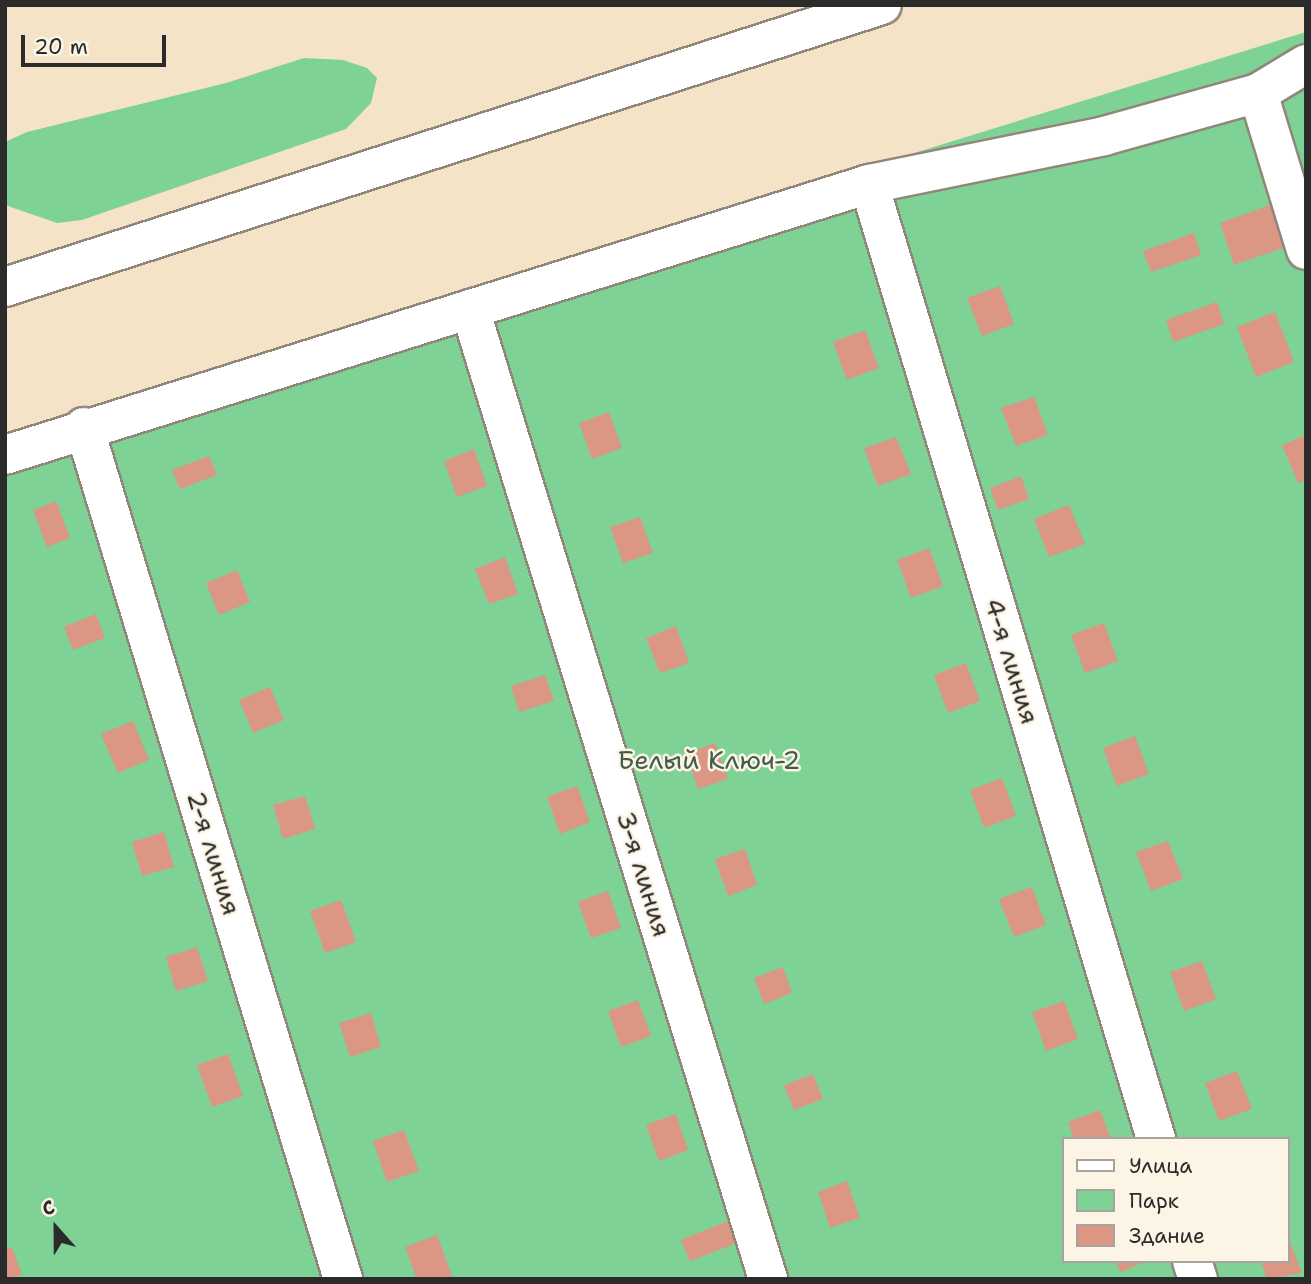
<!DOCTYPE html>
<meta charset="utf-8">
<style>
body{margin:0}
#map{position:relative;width:1311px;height:1284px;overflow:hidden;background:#f5e3c8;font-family:"Shantell Sans",sans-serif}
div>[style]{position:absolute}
.green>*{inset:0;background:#7ed295}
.building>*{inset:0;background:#dc9684}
.roads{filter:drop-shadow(2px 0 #90877a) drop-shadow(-2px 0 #90877a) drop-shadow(0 2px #90877a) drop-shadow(0 -2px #90877a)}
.street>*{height:38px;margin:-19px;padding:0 19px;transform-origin:19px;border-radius:19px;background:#fff}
span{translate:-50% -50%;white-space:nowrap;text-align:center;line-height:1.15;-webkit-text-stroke:5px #fcf5e5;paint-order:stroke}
.street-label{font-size:26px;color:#2b2b2b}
.park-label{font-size:26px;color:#445d4b}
.frame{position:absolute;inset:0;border:7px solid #2b2b2b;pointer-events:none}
.legend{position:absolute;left:1062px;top:1137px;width:228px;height:126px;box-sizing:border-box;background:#fcf5e5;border:2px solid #a8a49b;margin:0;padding:9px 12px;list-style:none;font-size:21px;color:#2b2b2b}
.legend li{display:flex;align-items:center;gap:14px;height:35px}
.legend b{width:35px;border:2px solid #a8a49b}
.north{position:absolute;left:21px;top:1193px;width:70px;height:70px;-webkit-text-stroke:5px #fcf5e5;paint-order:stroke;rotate:339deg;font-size:19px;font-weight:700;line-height:28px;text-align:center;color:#2b2b2b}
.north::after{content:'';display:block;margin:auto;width:24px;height:32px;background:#2b2b2b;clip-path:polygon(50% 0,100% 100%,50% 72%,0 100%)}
.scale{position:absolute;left:21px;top:35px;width:145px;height:32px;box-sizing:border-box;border:4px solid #2b2b2b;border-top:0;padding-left:9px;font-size:21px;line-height:24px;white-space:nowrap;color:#2b2b2b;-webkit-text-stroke:5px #fcf5e5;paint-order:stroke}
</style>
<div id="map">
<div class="green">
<i style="clip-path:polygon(evenodd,1306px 32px,1306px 1279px,5px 1279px,5px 434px,1306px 32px,1064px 1139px,1288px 1139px,1288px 1261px,1064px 1261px,1064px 1139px)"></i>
<i style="clip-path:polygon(304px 58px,343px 60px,367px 68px,377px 78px,371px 103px,346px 129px,82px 220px,57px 223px,5px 205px,5px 142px,27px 132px,226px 83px)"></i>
</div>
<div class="building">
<i style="clip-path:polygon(1273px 204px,1288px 246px,1234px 265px,1220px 223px)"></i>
<i style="clip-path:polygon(1194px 233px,1201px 255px,1151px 272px,1143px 251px)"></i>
<i style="clip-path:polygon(1000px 286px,1014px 324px,982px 336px,967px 298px)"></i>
<i style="clip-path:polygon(1217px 302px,1224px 324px,1173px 342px,1166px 320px)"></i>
<i style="clip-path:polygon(1275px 312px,1294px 362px,1256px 377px,1237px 327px)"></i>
<i style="clip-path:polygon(865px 330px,879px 368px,847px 380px,833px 342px)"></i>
<i style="clip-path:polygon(1034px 397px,1048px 435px,1016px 446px,1001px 408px)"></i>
<i style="clip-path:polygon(609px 412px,622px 448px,592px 459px,579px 423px)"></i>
<i style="clip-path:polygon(1306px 435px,1306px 480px,1298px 483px,1282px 445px)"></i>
<i style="clip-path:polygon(896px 437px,911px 474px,878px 486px,864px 448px)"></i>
<i style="clip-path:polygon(474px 449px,487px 486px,457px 497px,444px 461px)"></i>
<i style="clip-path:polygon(209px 456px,217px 475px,180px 489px,172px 470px)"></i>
<i style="clip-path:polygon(1021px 476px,1029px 499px,998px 510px,990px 488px)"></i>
<i style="clip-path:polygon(56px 501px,70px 538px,47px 547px,33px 510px)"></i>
<i style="clip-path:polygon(1069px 505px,1085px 544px,1049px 557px,1034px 519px)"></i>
<i style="clip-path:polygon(640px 517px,653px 553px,623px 563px,610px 527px)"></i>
<i style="clip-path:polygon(929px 548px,943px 586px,911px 598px,897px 560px)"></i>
<i style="clip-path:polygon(505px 557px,518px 594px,489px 604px,475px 569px)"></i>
<i style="clip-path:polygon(237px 570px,250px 602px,219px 615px,206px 583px)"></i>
<i style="clip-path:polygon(96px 614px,105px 638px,73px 650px,64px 627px)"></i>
<i style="clip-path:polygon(1104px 623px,1118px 661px,1085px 673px,1071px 635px)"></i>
<i style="clip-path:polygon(676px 626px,689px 663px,660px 673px,646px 638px)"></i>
<i style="clip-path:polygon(966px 663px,980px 701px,948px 713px,934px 675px)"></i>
<i style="clip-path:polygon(545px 675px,554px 701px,519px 712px,511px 686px)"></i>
<i style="clip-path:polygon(270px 687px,284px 720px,253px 733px,239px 700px)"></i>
<i style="clip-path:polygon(133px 721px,149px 760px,118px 773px,101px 734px)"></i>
<i style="clip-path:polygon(1135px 736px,1149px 774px,1117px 786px,1103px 748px)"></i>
<i style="clip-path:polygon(715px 743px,728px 779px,698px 789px,686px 754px)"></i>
<i style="clip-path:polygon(1002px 778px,1016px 816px,984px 828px,970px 790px)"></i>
<i style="clip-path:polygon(577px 786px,590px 822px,560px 834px,547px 797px)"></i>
<i style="clip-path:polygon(305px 796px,315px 829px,283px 839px,273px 805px)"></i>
<i style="clip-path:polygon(164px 832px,174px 867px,142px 876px,132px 842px)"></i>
<i style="clip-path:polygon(1168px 841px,1183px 879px,1151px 891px,1136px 852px)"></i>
<i style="clip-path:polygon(745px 849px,757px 885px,728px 896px,715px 859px)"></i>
<i style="clip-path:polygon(1032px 887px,1046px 925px,1014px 937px,999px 899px)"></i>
<i style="clip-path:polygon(608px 891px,621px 928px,591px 938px,578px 902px)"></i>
<i style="clip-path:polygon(341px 900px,356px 942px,325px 953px,310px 911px)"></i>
<i style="clip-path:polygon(197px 947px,208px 981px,176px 991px,166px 957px)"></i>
<i style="clip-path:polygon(1202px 961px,1216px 999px,1184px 1011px,1170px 972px)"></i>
<i style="clip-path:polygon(783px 967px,792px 993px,764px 1004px,754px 978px)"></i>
<i style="clip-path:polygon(638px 1000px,651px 1036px,621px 1047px,608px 1011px)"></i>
<i style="clip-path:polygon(1064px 1001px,1078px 1039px,1046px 1051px,1032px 1012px)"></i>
<i style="clip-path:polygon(371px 1013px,381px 1047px,350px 1057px,339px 1023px)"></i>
<i style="clip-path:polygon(228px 1054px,243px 1096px,212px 1107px,197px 1065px)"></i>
<i style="clip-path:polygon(1237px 1071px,1252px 1109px,1219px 1121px,1205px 1083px)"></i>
<i style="clip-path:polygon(813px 1074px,823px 1099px,794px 1110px,784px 1085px)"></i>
<i style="clip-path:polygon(1100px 1110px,1111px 1139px,1074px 1139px,1068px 1122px)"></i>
<i style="clip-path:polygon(676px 1114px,688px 1150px,659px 1161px,646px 1125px)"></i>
<i style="clip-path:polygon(404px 1130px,419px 1171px,387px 1182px,373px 1141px)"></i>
<i style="clip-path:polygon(847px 1181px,860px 1218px,830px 1228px,818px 1192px)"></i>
<i style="clip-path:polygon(728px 1221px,737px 1243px,690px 1261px,681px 1240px)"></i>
<i style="clip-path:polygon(437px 1235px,453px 1279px,417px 1279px,405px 1247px)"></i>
<i style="clip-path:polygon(1288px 1237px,1302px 1273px,1267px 1279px,1261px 1261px,1288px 1261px)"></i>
<i style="clip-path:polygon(12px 1247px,22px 1275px,5px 1279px,5px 1249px)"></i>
<i style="clip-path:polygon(1116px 1261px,1147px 1261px,1120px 1272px)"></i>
</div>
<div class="roads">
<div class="street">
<i style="left:1258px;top:93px;width:164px;rotate:73deg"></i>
<i style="left:869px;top:184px;width:997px;rotate:73.27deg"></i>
<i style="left:5px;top:287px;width:921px;rotate:-17.83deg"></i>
<i style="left:470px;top:309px;width:1015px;rotate:72.92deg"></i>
<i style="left:84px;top:427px;width:890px;rotate:73.09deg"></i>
<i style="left:5px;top:455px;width:906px;rotate:-17.41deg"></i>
<i style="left:869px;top:184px;width:240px;rotate:-11.5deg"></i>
<i style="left:1104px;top:136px;width:160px;rotate:-15.6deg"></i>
<i style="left:1258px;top:93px;width:56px;rotate:-31.1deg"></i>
<i style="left:1192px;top:1261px;width:19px;rotate:72deg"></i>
</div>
</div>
<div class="street-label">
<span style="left:1012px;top:661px;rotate:73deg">4-я линия</span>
<span style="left:214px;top:853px;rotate:73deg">2-я линия</span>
<span style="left:644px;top:874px;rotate:73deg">3-я линия</span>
</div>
<div class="park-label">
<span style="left:709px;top:760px">Белый Ключ-2</span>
</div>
<div class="frame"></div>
<ul class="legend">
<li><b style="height:9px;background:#fff"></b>Улица</li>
<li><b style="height:19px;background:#7ed295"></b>Парк</li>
<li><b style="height:19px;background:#dc9684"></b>Здание</li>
</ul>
<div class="north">С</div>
<div class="scale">20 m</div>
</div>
